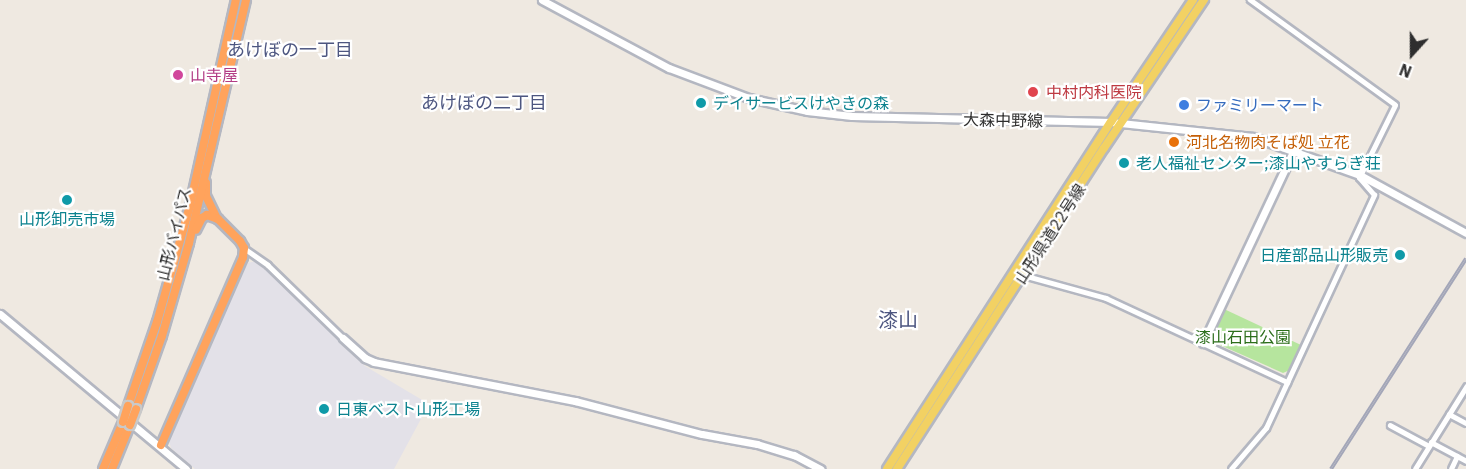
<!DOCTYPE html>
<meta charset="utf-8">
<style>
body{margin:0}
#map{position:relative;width:1466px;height:469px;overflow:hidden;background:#efe9e1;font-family:"IBM Plex Sans","Noto Sans JP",sans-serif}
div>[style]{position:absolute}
.industrial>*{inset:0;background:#e3e1e8}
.green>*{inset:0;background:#b6e59e}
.roads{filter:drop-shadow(2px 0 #b4b7c1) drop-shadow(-2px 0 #b4b7c1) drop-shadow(0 2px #b4b7c1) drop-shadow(0 -2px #b4b7c1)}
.street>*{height:4.5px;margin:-2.25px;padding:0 2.25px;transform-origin:2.25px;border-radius:2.25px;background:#fff}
.secondary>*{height:7px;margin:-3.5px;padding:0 3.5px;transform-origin:3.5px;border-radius:3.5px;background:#fff}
.primary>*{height:8px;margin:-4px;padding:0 4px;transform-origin:4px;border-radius:4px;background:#f2d163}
.highway>*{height:8px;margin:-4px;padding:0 4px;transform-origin:4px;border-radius:4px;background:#ffa35c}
.rail>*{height:4px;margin-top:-2px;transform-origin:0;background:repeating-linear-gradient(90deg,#fff 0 4.5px,#a3a6b8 0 9px);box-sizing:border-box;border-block:2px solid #a3a6b8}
.bridges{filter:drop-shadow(2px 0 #c9c9c9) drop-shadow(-2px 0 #c9c9c9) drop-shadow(0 2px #c9c9c9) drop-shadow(0 -2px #c9c9c9)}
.highway-bridge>*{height:8px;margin:-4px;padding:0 4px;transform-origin:4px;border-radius:4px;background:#ffa35c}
.dots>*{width:16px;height:16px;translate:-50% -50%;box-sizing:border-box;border:3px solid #fff;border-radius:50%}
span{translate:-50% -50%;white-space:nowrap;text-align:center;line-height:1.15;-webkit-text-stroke:4.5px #fff;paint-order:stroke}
.hotel-label{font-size:16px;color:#b23c85}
.left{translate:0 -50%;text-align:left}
.health-label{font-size:16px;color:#be3a42}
.culture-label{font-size:16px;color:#0d838f}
.right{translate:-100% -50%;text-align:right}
.shop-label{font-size:16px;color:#366cbe}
.street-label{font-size:16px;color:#2e2e2e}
.food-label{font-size:16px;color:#c56008}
.park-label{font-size:16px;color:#2c6e1b}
.neighbourhood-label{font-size:18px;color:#4d5680}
.quarter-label{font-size:20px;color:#4d5680}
.north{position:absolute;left:1382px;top:24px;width:60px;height:60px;-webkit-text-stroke:4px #fff;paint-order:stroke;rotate:201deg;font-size:16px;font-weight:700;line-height:24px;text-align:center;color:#2e2e2e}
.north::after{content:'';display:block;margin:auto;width:21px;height:27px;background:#2e2e2e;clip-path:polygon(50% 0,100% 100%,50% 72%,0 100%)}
</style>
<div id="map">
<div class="industrial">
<i style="clip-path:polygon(258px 261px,365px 366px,429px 404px,394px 469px,195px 469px,171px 448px,169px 441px,246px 263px)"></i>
</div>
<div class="green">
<i style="clip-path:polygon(1224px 309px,1301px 345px,1290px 370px,1283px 373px,1220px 345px,1215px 327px)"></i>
</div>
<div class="roads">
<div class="street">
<i style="left:244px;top:248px;width:29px;rotate:35deg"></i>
<i style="left:268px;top:265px;width:105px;rotate:44.2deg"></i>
<i style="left:1023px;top:275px;width:86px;rotate:15.5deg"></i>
<i style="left:1106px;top:298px;width:200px;rotate:24.9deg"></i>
<i style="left:1449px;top:414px;width:19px;rotate:28deg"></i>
<i style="left:1390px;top:425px;width:44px;rotate:28.3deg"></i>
<i style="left:1431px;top:442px;width:40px;rotate:28deg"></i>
<i style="left:1231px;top:469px;width:54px;rotate:-49.5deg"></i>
<i style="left:1266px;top:428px;width:257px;rotate:-65.1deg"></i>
<i style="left:1374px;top:195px;width:23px;rotate:-131deg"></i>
<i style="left:1359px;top:178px;width:81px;rotate:-63.7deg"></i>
<i style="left:1395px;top:105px;width:179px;rotate:-144.1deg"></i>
<i style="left:1415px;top:469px;width:97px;rotate:-58.1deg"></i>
<i style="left:1451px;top:469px;width:14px;rotate:-65deg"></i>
</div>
<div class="secondary">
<i style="left:542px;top:0;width:144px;rotate:28.2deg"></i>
<i style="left:669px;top:68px;width:85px;rotate:20.6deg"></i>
<i style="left:749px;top:98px;width:59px;rotate:12.6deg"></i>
<i style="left:807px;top:111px;width:45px;rotate:6.3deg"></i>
<i style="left:852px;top:116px;width:259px;rotate:1.3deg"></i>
<i style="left:1111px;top:122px;width:143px;rotate:6deg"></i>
<i style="left:1253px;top:137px;width:114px;rotate:19.6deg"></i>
<i style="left:1360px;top:175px;width:121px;rotate:28.7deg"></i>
<i style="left:0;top:314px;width:242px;rotate:39.8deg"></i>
<i style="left:343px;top:338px;width:30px;rotate:42deg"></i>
<i style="left:365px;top:358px;width:10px;rotate:24deg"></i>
<i style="left:374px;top:362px;width:205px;rotate:11deg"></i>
<i style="left:575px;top:401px;width:131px;rotate:14.6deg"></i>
<i style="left:702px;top:434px;width:56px;rotate:10.3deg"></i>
<i style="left:757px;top:444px;width:39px;rotate:17deg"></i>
<i style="left:794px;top:455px;width:30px;rotate:28deg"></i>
<i style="left:1203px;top:343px;width:213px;rotate:-64.8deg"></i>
</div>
<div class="primary">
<i style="left:887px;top:469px;width:413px;rotate:-57.2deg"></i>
<i style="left:1111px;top:122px;width:147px;rotate:-56.1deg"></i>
<i style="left:897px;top:469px;width:382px;rotate:-57.2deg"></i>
<i style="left:1104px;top:148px;width:179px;rotate:-56deg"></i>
</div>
<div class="highway">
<i style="left:206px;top:183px;width:13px;rotate:90deg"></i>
<i style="left:206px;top:196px;width:25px;rotate:64deg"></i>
<i style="left:128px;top:406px;width:89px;rotate:-71deg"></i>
<i style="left:157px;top:322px;width:122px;rotate:-74.2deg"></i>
<i style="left:190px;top:205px;width:210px;rotate:-77.4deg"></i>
<i style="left:136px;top:409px;width:77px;rotate:-70.4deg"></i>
<i style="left:162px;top:336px;width:97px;rotate:-73.8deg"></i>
<i style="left:189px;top:243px;width:250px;rotate:-76.8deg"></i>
<i style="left:161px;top:445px;width:205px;rotate:-66.4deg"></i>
<i style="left:243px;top:257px;width:9px;rotate:-84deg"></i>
<i style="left:244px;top:248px;width:8px;rotate:-120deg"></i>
<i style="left:240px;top:241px;width:31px;rotate:-135deg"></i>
<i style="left:218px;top:219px;width:12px;rotate:-160deg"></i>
<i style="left:207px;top:215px;width:6px;rotate:149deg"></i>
<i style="left:202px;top:218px;width:13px;rotate:117deg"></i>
<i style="left:103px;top:469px;width:51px;rotate:-66.9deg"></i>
<i style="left:112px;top:469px;width:48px;rotate:-67.8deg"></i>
</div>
</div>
<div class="rail">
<i style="left:1331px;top:469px;width:250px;rotate:-57.3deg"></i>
</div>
<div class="bridges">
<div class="highway-bridge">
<i style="left:123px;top:422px;width:17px;rotate:-73deg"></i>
<i style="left:130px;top:425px;width:17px;rotate:-69deg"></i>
</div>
</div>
<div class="dots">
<i style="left:178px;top:75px;background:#d1479c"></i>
<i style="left:1033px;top:92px;background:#e0444e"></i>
<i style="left:701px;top:103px;background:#0f9aa8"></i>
<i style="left:1184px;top:105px;background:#3f7fe0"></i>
<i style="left:1174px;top:142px;background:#e8710a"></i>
<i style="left:1124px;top:163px;background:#0f9aa8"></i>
<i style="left:67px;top:200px;background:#0f9aa8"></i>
<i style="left:1400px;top:255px;background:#0f9aa8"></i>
<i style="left:324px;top:409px;background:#0f9aa8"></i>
</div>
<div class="hotel-label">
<span class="left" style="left:190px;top:75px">山寺屋</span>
</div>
<div class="health-label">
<span class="left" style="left:1046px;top:92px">中村内科医院</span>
</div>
<div class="culture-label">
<span class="left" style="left:713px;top:103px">デイサービスけやきの森</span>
<span class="left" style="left:1136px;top:163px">老人福祉センター;漆山やすらぎ荘</span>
<span style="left:67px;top:219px">山形卸売市場</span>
<span class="right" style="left:1388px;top:255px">日産部品山形販売</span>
<span class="left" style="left:336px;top:409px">日東ベスト山形工場</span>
</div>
<div class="shop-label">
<span class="left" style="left:1196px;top:105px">ファミリーマート</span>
</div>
<div class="street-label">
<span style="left:1003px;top:120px;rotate:1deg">大森中野線</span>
<span style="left:174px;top:234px;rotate:-76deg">山形バイパス</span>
<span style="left:1050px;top:234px;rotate:-57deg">山形県道22号線</span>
</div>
<div class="food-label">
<span class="left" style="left:1186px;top:142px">河北名物肉そば処 立花</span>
</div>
<div class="park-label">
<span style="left:1243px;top:337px">漆山石田公園</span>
</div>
<div class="neighbourhood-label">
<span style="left:290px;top:50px">あけぼの一丁目</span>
<span style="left:484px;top:103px">あけぼの二丁目</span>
</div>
<div class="quarter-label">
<span style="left:898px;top:319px">漆山</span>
</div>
<div class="north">N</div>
</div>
